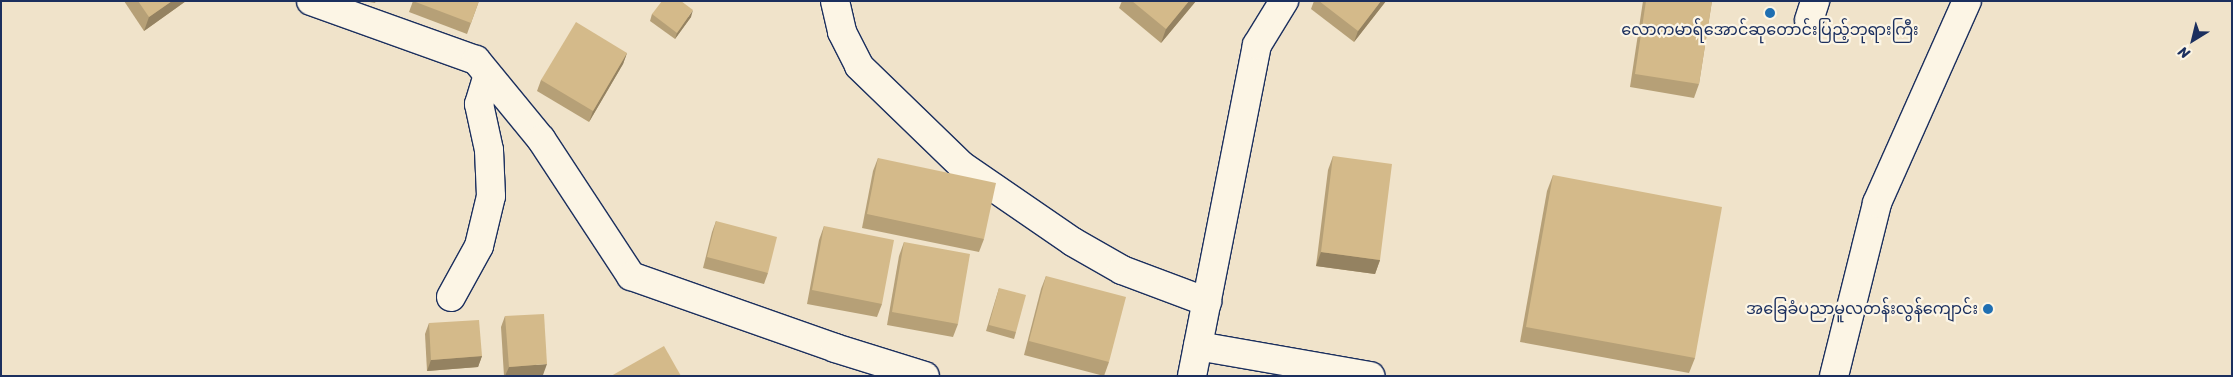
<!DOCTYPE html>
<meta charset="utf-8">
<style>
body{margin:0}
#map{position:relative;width:2233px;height:377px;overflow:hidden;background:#f0e3ca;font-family:Sriracha,"Noto Sans Myanmar",sans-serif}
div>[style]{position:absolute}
.roads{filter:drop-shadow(1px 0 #1b2f5e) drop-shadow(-1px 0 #1b2f5e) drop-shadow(0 1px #1b2f5e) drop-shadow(0 -1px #1b2f5e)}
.minor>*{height:28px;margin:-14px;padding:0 14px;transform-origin:14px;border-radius:14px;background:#fcf5e5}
.wall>*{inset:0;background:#b6a077}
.shaded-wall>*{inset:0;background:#948261}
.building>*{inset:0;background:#d4ba8a}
.dots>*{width:14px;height:14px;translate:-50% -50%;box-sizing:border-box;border:2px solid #fcf5e5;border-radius:50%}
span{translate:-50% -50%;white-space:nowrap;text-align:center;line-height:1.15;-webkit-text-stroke:4.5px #fcf5e5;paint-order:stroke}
.poi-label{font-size:16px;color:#1b2f5e}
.right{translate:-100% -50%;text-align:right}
.frame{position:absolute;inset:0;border:2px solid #1b2f5e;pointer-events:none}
.north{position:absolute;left:2168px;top:15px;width:50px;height:50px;-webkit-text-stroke:4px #fcf5e5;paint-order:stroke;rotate:216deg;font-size:14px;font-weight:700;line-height:20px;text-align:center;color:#1b2f5e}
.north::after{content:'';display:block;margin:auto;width:18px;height:22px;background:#1b2f5e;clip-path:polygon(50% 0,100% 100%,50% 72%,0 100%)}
</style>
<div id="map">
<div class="roads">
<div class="minor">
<i style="left:311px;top:1px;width:175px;rotate:19.7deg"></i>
<i style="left:476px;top:60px;width:102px;rotate:50.6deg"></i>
<i style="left:541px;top:139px;width:164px;rotate:56.7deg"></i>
<i style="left:631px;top:276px;width:216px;rotate:19.4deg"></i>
<i style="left:835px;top:348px;width:94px;rotate:17.3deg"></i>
<i style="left:835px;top:1px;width:32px;rotate:77deg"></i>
<i style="left:842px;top:32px;width:38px;rotate:63deg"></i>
<i style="left:859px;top:66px;width:142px;rotate:44.1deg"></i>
<i style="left:961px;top:165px;width:136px;rotate:34.5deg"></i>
<i style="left:1073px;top:242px;width:56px;rotate:29.7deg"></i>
<i style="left:1122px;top:270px;width:91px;rotate:20.6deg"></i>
<i style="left:1809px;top:20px;width:20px;rotate:-72deg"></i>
<i style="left:451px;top:297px;width:58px;rotate:-61.2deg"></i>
<i style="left:479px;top:246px;width:51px;rotate:-76.5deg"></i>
<i style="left:491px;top:196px;width:46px;rotate:-92.5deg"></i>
<i style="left:489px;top:150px;width:47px;rotate:-102.3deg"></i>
<i style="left:479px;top:104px;width:30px;rotate:-73deg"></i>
<i style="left:1198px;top:346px;width:175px;rotate:9.9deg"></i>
<i style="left:1192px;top:376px;width:337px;rotate:-78.9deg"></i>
<i style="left:1257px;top:45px;width:52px;rotate:-58.5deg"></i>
<i style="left:1834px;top:376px;width:178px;rotate:-76deg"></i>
<i style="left:1877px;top:203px;width:221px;rotate:-66deg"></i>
</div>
</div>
<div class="wall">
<i style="clip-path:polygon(124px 1px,186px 1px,144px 31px)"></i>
<i style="clip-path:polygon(364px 1px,376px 1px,375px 3px)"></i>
<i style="clip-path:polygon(413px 1px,479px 1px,467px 34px,409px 12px)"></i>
<i style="clip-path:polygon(1122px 1px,1196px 1px,1161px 43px,1119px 8px)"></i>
<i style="clip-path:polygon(1314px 1px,1386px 1px,1354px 42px,1311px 9px)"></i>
<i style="clip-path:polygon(1643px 1px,1712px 1px,1699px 84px,1694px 98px,1630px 87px)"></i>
<i style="clip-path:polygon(652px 14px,691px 17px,675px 39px,650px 21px)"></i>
<i style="clip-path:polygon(627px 53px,623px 64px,589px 122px,537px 91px,541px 80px)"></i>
<i style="clip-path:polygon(1333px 156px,1380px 260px,1375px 274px,1316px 266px,1328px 170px)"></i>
<i style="clip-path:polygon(878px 158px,984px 239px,979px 252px,862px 228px,873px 171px)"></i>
<i style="clip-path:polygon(1553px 175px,1695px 358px,1689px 373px,1520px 342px,1547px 191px)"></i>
<i style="clip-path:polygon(716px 221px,768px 273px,764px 284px,703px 268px,712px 232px)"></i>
<i style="clip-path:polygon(824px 226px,882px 304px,877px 317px,807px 304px,819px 240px)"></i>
<i style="clip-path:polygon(904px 242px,958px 324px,953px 337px,887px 325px,899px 256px)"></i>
<i style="clip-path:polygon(1046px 276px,1109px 362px,1104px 376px,1024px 355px,1041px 289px)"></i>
<i style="clip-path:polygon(999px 288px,1016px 332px,1014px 339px,986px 331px)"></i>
<i style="clip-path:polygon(505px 316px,543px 375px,504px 376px,501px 327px)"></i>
<i style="clip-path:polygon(429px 323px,482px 356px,478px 367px,427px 371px,425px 334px)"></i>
</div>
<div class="shaded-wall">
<i style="clip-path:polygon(172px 1px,186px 1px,144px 31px,149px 17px)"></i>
<i style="clip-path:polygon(1189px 1px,1196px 1px,1161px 43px,1166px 29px)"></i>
<i style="clip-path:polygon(1381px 1px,1386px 1px,1354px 42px,1358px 31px)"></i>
<i style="clip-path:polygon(693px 10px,691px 17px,675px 39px,677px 33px)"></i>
<i style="clip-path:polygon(627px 53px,623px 64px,589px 122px,593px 111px)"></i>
<i style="clip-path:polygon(1321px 252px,1380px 260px,1375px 274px,1316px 266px)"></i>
<i style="clip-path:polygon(482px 356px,478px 367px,427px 371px,431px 360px)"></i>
<i style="clip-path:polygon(547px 364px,543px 375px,505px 376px,509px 367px)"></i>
</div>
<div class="building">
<i style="clip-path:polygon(138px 1px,172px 1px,149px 17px)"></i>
<i style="clip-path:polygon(413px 1px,479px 1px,471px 23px)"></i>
<i style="clip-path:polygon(662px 1px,681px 1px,693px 10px,677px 33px,652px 14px)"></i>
<i style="clip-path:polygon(1132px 1px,1189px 1px,1166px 29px)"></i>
<i style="clip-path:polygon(1319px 1px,1381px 1px,1358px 31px)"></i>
<i style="clip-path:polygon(1646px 1px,1712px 1px,1699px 84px,1635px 74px)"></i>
<i style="clip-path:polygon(576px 22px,627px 53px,593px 111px,541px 80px)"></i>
<i style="clip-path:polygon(1333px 156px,1392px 164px,1380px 260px,1321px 252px)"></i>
<i style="clip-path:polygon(878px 158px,996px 183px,984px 239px,867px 214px)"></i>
<i style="clip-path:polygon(1553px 175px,1722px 207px,1695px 358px,1526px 327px)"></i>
<i style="clip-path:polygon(716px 221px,777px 237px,768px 273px,707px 257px)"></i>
<i style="clip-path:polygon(824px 226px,894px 240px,882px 304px,812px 290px)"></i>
<i style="clip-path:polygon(904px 242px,970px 254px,958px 324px,892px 312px)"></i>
<i style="clip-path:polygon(1046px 276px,1126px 297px,1109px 362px,1029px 341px)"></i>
<i style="clip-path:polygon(999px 288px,1026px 295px,1016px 332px,989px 325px)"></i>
<i style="clip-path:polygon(544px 314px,547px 364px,509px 367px,505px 316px)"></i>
<i style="clip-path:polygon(479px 320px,482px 356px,431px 360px,429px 323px)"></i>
<i style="clip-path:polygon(664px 346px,681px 376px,611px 376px)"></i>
</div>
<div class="dots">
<i style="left:1770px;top:13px;background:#1f6fb2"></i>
<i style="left:1988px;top:309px;background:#1f6fb2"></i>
</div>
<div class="poi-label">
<span style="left:1770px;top:30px">လောကမာရ်အောင်ဆုတောင်းပြည့်ဘုရားကြီး</span>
<span class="right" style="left:1978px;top:309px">အခြေခံပညာမူလတန်းလွန်ကျောင်း</span>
</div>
<div class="frame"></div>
<div class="north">N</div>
</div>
